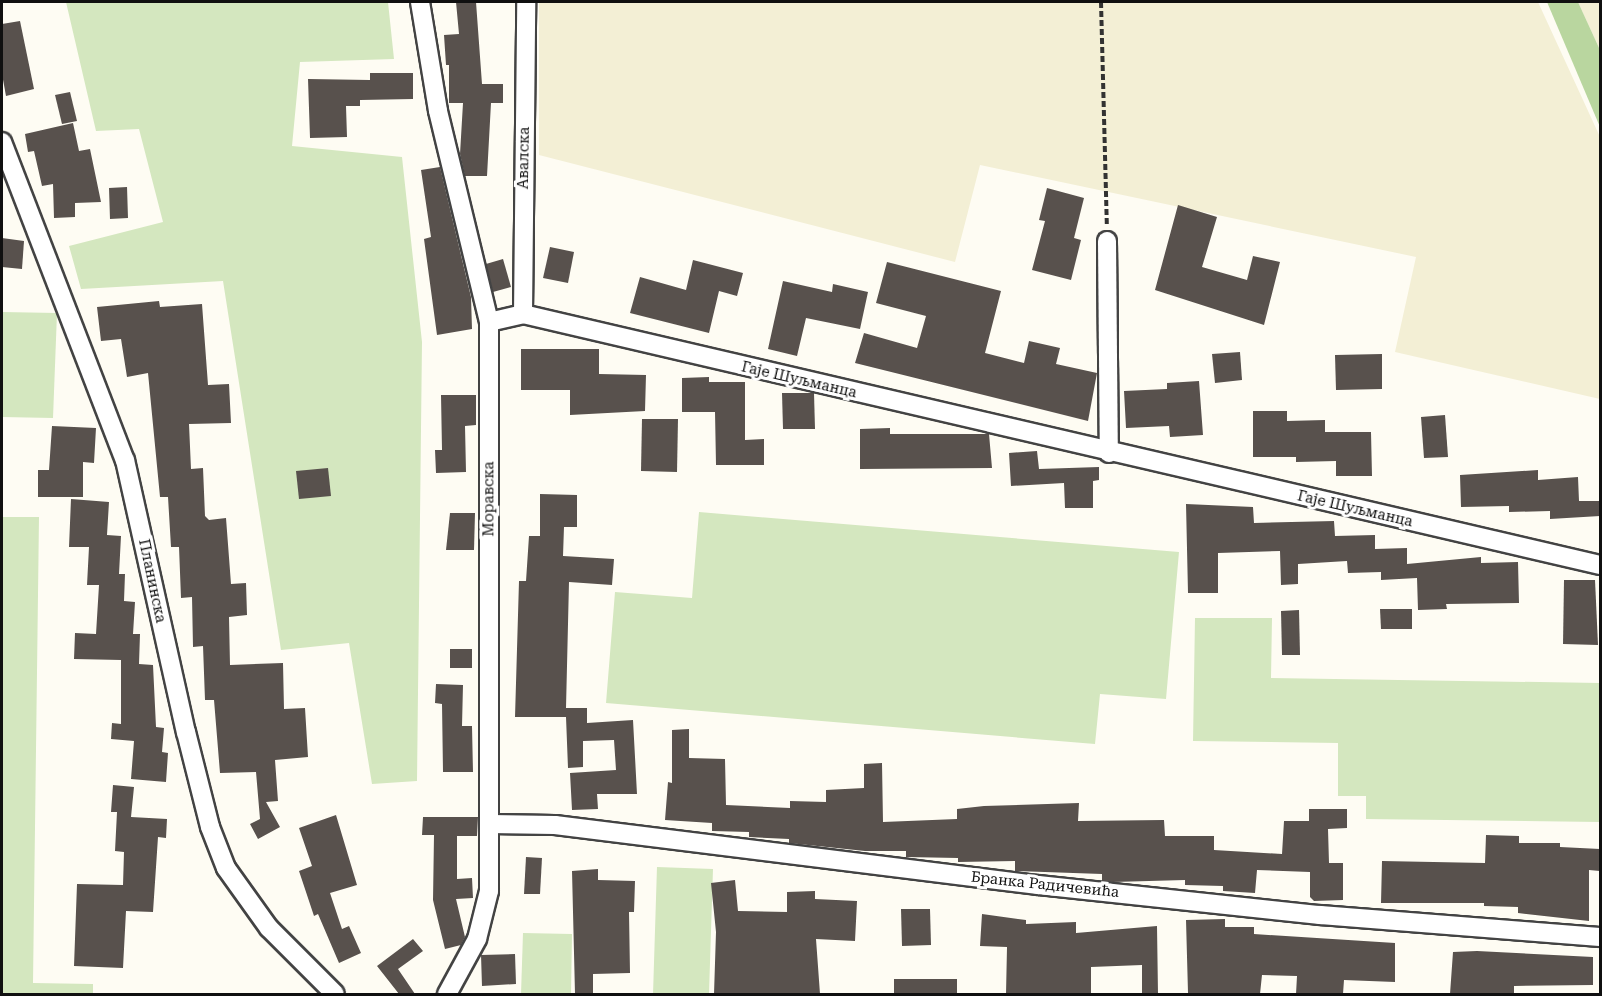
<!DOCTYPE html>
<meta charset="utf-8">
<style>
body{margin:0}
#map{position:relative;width:1602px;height:996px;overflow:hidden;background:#fefcf3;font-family:"Roboto Serif",serif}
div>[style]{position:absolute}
.farmland>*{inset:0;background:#f3efd5}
.green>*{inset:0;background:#d4e7bf}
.forest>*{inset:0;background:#b9d69f}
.building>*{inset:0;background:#58514d}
.path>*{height:4px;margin-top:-2px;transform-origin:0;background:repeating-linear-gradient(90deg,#323232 0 6px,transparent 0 9px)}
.roads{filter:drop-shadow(2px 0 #434343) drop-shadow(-2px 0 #434343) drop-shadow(0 2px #434343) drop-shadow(0 -2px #434343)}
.street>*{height:18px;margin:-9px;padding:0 9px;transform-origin:9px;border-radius:9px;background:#fff}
span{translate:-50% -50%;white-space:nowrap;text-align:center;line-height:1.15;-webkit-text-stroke:6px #fff;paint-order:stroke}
.street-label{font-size:15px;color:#101010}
.frame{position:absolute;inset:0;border:3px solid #101010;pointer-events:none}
</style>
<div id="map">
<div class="farmland">
<i style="clip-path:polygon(539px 2px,1538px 2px,1600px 137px,1600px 399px,1395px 352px,1416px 257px,980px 165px,955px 262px,539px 155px)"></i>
<i style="clip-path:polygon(1578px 2px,1600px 2px,1600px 50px)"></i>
</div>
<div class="green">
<i style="clip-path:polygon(66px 2px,388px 2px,394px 59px,300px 62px,292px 146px,402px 157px,422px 342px,417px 781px,372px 784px,349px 643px,281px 650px,223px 281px,81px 289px,69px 246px,163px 222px,139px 129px,96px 131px)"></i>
<i style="clip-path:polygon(2px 312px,57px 313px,53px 418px,2px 417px)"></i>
<i style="clip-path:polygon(699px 512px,1179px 552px,1166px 699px,1100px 694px,1095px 744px,606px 703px,615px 592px,692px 598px)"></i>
<i style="clip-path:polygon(2px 517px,39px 517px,33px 983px,93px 984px,93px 994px,2px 994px)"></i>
<i style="clip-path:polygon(1195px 618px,1272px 618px,1271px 678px,1600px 683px,1600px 822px,1366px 819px,1366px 796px,1338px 796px,1338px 743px,1193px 741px)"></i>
<i style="clip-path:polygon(657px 867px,713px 869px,709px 994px,653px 994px)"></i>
<i style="clip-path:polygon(523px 933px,572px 934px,571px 994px,521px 994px)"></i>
</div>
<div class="forest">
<i style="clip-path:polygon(1547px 2px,1578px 2px,1600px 50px,1600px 127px)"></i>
</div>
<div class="building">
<i style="clip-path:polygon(456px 2px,476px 2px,482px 84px,503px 84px,503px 103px,491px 103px,487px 176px,465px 176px,460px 154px,463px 103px,449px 103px,449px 65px,446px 65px,444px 35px,459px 34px)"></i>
<i style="clip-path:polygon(20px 21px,34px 89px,6px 96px,2px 74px,2px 24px)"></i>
<i style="clip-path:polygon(370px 73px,413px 73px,413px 99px,360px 100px,360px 106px,346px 106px,347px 137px,310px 138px,308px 79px,370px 80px)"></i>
<i style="clip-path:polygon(70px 92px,77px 121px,62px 124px,55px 95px)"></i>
<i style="clip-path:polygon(73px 123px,79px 151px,90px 149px,101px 202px,75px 203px,75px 217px,54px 218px,53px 184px,42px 186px,34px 151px,28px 152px,25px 134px)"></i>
<i style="clip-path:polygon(440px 167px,471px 297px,472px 329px,437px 335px,424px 239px,431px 237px,421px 170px)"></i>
<i style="clip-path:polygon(127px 187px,128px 218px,110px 219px,109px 188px)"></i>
<i style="clip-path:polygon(1047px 188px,1084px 198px,1074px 238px,1081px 240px,1071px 280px,1032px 270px,1045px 221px,1039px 220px)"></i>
<i style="clip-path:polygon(1178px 205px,1217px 217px,1202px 267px,1247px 280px,1253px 256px,1280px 262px,1264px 325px,1155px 290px)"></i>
<i style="clip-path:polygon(2px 238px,24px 241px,22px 269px,2px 267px)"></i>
<i style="clip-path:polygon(550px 247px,574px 252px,568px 283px,543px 278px)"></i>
<i style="clip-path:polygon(503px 259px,511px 287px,493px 292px,486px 264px)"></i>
<i style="clip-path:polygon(693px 260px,743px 273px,737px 296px,719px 291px,709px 333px,630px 313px,640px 277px,686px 290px)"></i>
<i style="clip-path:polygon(887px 262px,1001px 291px,985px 353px,1024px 363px,1029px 341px,1060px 348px,1056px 364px,1097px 373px,1088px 421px,855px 363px,864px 333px,917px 348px,926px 316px,876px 303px)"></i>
<i style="clip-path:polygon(783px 281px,832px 292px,833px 284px,868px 292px,860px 329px,806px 318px,797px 356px,768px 349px)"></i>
<i style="clip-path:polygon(159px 301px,160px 307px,202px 304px,208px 385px,229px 384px,231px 423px,189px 424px,191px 469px,203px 468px,205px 516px,209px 520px,226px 518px,231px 584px,246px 583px,247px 615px,229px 617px,230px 665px,283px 663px,284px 709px,305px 708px,308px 757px,275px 760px,278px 801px,266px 802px,280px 827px,258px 839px,250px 824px,260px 819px,256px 772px,220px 773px,214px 700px,205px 700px,203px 646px,193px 647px,192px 597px,181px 598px,179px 547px,171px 547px,168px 497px,160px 497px,148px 373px,127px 377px,121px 339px,101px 341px,97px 307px)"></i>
<i style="clip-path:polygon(521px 349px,599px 349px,599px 374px,646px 375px,645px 411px,570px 415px,570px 390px,521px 390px)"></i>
<i style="clip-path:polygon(1240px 352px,1242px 380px,1215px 383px,1212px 354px)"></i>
<i style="clip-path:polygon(1382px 354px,1382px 389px,1336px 390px,1335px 355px)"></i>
<i style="clip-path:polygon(709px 377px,709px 382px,745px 382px,745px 440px,764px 439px,764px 465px,716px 465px,715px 412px,682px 412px,682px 378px)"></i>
<i style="clip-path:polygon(1199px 381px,1203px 435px,1170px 437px,1169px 426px,1126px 428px,1124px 391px,1167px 389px,1167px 383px)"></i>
<i style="clip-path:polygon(782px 393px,814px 393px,815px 429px,783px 429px)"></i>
<i style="clip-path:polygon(441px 395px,476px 395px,476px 425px,465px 426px,466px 472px,436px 473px,435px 450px,442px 450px)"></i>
<i style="clip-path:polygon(1253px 411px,1287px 411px,1287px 421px,1325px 420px,1325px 432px,1371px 432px,1372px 476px,1336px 476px,1336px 461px,1296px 462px,1296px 457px,1253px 457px)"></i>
<i style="clip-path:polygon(1445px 415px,1448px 457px,1424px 458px,1421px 417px)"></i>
<i style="clip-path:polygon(642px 419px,678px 419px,677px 472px,641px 471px)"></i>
<i style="clip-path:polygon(52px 426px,96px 428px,94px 463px,83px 462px,83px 497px,38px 497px,38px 470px,49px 470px)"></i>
<i style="clip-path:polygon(890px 428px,890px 434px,989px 434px,992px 468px,860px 469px,860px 429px)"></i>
<i style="clip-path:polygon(1037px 451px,1039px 469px,1099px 467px,1099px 480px,1093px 481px,1093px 508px,1065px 508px,1064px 483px,1011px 486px,1009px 453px)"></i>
<i style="clip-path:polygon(328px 468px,331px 496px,299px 499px,296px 471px)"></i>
<i style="clip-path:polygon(1538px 470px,1538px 480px,1578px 477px,1579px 501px,1600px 501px,1600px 516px,1550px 519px,1550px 511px,1509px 512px,1509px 506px,1461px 507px,1460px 475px)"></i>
<i style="clip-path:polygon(540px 494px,577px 495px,577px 527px,564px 527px,563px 556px,614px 559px,612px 585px,569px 582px,566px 708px,587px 708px,587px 723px,633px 720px,637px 794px,597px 794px,598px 809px,572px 810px,570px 773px,616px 770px,614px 740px,583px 741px,583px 767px,568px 768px,566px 717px,515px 717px,519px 581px,526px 581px,529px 536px,540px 536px)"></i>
<i style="clip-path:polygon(71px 499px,109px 502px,107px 535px,121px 536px,119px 574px,125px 574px,124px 601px,135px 602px,133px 634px,140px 634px,139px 664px,153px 665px,156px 727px,164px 728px,162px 752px,168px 753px,166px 782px,131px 779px,134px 741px,111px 739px,112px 723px,121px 724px,121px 660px,74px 659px,75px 633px,96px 634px,99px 585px,87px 585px,89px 547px,69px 547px)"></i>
<i style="clip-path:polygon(1186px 504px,1253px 507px,1254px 523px,1334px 521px,1335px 536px,1375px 535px,1375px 549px,1407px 548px,1407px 564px,1481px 557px,1481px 563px,1518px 562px,1519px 603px,1446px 604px,1447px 609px,1418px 610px,1417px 578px,1381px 580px,1381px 572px,1348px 573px,1347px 561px,1298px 564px,1298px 584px,1281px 585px,1280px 551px,1218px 553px,1218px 593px,1188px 593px)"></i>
<i style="clip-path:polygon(450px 513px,475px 513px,474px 550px,446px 550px)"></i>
<i style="clip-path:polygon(1564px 580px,1595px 580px,1598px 645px,1563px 644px)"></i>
<i style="clip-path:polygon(1380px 609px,1412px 609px,1412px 629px,1381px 629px)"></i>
<i style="clip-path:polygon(1299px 610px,1300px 655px,1282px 655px,1281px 611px)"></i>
<i style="clip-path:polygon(450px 649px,472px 649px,472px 668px,450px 668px)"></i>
<i style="clip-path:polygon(436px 684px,463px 685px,462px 726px,472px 726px,473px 772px,443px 772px,442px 704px,435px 703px)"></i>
<i style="clip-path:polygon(689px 729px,689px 758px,725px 759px,726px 805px,790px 808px,790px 801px,826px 802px,826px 790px,864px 788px,864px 764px,882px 763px,883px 822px,957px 819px,957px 809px,984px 806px,1079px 803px,1078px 821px,1164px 820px,1165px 836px,1214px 836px,1214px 850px,1282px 854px,1284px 821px,1309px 821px,1309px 809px,1347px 809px,1347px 828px,1328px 829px,1329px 863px,1343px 863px,1343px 900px,1314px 901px,1310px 897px,1310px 872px,1257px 870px,1255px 893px,1223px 891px,1223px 886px,1185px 885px,1185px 880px,1113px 882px,1102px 881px,1102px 874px,1015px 871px,1015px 861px,958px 862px,958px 858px,906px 857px,906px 851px,865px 851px,789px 843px,789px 839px,749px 837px,749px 832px,712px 831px,712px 823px,665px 820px,668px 782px,672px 783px,672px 730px)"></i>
<i style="clip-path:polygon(113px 785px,134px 787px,131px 817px,167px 819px,166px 838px,158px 837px,153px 912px,126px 911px,123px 968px,74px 966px,77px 884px,123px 885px,124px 852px,115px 851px,117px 812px,111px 812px)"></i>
<i style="clip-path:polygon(336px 815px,357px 885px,330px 893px,342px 929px,349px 926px,361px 953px,339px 963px,318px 914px,314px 916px,299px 871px,312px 866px,299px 828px)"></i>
<i style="clip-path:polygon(423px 817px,478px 817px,477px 836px,457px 836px,457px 879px,472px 878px,473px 898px,456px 899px,465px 937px,461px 945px,445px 949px,433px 900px,434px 835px,422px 835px)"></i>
<i style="clip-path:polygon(1486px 835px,1519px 836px,1519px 843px,1560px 843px,1560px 847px,1600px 849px,1600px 871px,1589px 870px,1589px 921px,1518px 913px,1518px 907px,1484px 906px,1484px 903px,1381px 903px,1382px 861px,1485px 863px)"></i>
<i style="clip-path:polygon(526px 857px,542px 858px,540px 894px,524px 894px)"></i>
<i style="clip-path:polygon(598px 869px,598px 880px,635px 881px,634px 912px,629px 912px,630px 973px,593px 974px,593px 994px,575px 994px,572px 871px)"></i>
<i style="clip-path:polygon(735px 880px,738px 911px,787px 912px,787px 892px,815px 891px,815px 899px,857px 901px,855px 941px,816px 939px,820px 994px,714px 994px,716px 932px,711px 883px)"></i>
<i style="clip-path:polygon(901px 909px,930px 909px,931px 945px,902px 946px)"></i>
<i style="clip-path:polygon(982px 914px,1026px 920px,1026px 924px,1076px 922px,1076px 933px,1157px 926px,1158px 994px,1142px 994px,1142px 965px,1091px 967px,1091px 994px,1006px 994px,1007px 947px,980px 946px)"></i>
<i style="clip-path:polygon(1225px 919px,1225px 927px,1254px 927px,1254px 934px,1395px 943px,1395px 982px,1344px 980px,1343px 994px,1296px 994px,1297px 976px,1262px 975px,1260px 994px,1188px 993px,1186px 920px)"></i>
<i style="clip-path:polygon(413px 939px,423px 951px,398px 969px,415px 994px,399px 994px,377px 966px)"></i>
<i style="clip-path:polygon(1477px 951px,1593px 957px,1593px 985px,1514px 986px,1514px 994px,1450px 994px,1453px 952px)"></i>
<i style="clip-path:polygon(515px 954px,516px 984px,482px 986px,481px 955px)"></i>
<i style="clip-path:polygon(894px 979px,957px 979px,957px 994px,894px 994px)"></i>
</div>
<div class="path">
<i style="left:1101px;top:2px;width:223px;rotate:88.5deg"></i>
</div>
<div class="roads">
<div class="street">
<i style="left:420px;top:2px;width:110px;rotate:80.6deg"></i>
<i style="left:438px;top:111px;width:217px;rotate:76.4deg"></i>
<i style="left:489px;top:322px;width:569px;rotate:90deg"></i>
<i style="left:489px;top:891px;width:49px;rotate:104deg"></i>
<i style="left:477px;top:939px;width:63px;rotate:118.6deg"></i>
<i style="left:2px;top:142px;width:341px;rotate:68.9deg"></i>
<i style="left:125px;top:460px;width:279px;rotate:77.4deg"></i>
<i style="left:186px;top:732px;width:98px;rotate:75.8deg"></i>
<i style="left:210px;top:827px;width:44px;rotate:68.7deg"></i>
<i style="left:226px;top:868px;width:74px;rotate:54.4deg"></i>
<i style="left:269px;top:928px;width:93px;rotate:45deg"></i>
<i style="left:1107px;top:241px;width:212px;rotate:89.5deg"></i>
<i style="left:523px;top:314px;width:312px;rotate:-89.4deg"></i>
<i style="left:489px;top:322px;width:35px;rotate:-13deg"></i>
<i style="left:523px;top:314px;width:1106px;rotate:13.12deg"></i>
<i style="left:490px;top:824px;width:65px;rotate:0.9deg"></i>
<i style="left:555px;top:825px;width:487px;rotate:7.1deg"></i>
<i style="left:1038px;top:885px;width:284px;rotate:6.1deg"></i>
<i style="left:1320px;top:915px;width:281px;rotate:4.5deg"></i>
</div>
</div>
<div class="street-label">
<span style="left:524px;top:158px;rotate:-89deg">Авалска</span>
<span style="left:799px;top:380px;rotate:13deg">Гаје Шуљманца</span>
<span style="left:489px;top:499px;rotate:-90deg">Моравска</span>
<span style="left:1355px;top:509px;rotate:13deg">Гаје Шуљманца</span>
<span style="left:152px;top:581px;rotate:78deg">Планинска</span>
<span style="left:1045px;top:885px;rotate:6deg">Бранка Радичевића</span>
</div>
<div class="frame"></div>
</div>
